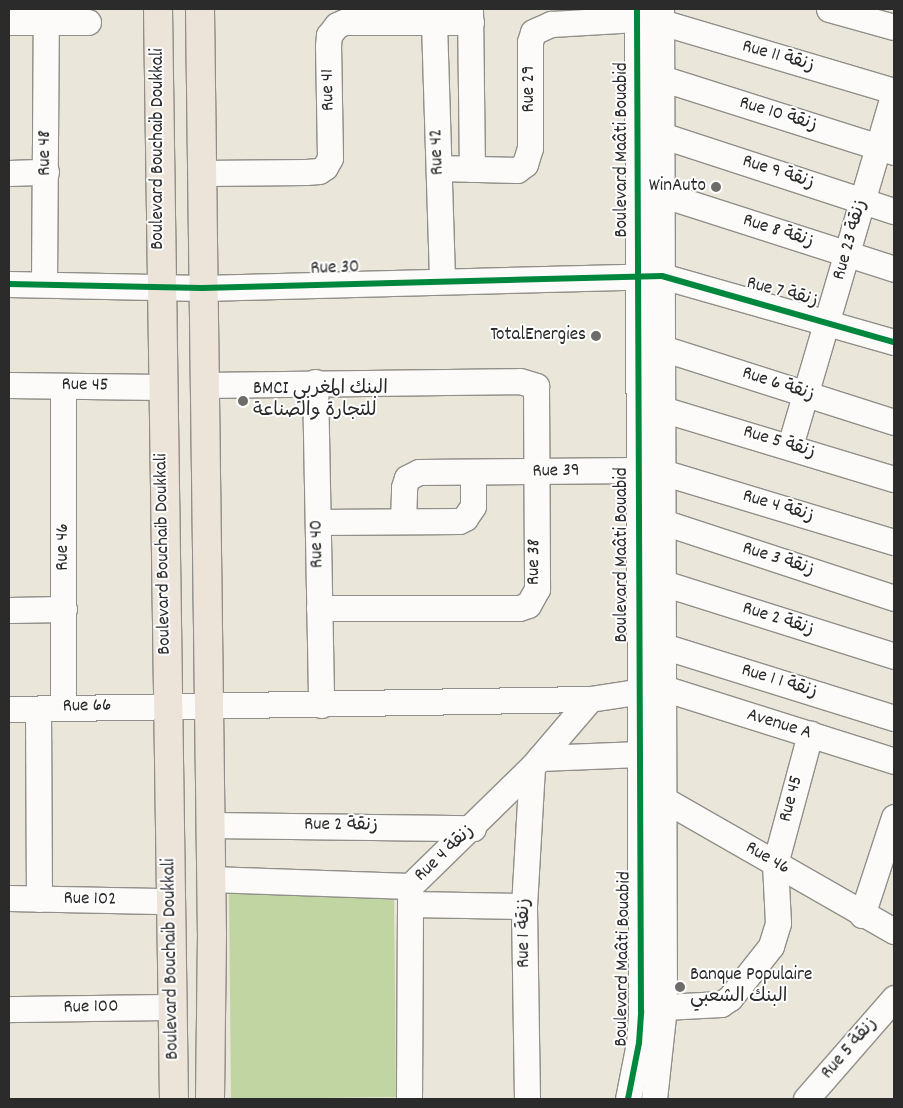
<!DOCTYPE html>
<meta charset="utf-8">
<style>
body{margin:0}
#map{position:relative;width:903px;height:1108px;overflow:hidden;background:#ebe6da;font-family:Dekko,"Playpen Sans Arabic",sans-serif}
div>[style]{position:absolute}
.green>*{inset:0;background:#c1d5a2}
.roads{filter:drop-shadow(1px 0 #918f89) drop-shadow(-1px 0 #918f89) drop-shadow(0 1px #918f89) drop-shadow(0 -1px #918f89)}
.minor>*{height:25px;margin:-12.5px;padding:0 12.5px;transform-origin:12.5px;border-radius:12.5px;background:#fcfbf9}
.major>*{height:28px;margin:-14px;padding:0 14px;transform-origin:14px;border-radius:14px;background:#ece3d9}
.cycleway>*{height:6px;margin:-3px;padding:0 3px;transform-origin:3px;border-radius:3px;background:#00873e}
.dots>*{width:14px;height:14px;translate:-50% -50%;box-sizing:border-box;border:2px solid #fff;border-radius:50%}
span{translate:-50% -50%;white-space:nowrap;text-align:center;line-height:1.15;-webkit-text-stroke:4px #fff;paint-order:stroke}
.street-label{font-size:19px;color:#2b2b2b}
.poi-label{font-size:19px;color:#2b2b2b}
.right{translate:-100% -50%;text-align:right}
.left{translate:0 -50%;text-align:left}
.frame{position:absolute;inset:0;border:10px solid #2b2b2b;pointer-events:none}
</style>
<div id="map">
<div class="green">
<i style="clip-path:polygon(394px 890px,396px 1097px,231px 1099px,229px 892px)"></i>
</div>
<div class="roads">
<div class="minor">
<i style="left:470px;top:9px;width:160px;rotate:89.3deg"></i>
<i style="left:829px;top:9px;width:67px;rotate:15.5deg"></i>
<i style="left:9px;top:22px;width:79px"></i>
<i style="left:661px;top:22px;width:243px;rotate:16.5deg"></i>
<i style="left:434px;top:23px;width:257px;rotate:88.2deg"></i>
<i style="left:661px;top:78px;width:244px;rotate:17.6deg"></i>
<i style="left:661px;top:135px;width:245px;rotate:18.1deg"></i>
<i style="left:439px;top:168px;width:78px;rotate:1.5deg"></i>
<i style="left:517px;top:170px;width:10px;rotate:-37deg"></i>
<i style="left:525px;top:164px;width:17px;rotate:-73deg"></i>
<i style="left:530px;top:148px;width:106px;rotate:-90deg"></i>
<i style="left:530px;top:42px;width:10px;rotate:-73deg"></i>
<i style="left:533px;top:32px;width:20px;rotate:-24deg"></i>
<i style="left:551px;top:24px;width:86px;rotate:-3.3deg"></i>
<i style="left:9px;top:173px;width:37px;rotate:-2deg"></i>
<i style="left:202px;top:173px;width:104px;rotate:-0.6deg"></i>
<i style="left:306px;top:172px;width:13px;rotate:-4deg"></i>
<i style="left:319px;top:171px;width:7px;rotate:-34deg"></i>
<i style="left:325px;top:167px;width:10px;rotate:-61deg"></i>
<i style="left:330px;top:158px;width:112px;rotate:-91deg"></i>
<i style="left:328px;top:46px;width:11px;rotate:-85deg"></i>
<i style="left:329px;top:35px;width:13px;rotate:-51deg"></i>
<i style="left:337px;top:25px;width:8px;rotate:-23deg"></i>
<i style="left:344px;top:22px;width:127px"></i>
<i style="left:661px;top:194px;width:245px;rotate:17.8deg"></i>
<i style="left:9px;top:284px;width:193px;rotate:1.2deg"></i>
<i style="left:202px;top:288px;width:460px;rotate:-1.5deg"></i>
<i style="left:662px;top:276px;width:241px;rotate:15.9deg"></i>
<i style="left:44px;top:284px;width:263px;rotate:-89.6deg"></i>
<i style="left:662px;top:348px;width:244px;rotate:17.7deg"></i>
<i style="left:315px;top:382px;width:323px;rotate:88.9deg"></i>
<i style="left:9px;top:385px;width:152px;rotate:0.8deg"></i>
<i style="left:203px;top:385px;width:317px;rotate:-0.7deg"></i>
<i style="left:520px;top:381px;width:17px;rotate:17deg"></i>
<i style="left:536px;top:386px;width:203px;rotate:89.7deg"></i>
<i style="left:537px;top:589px;width:18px;rotate:119deg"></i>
<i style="left:528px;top:605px;width:9px;rotate:162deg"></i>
<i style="left:519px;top:608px;width:200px;rotate:180deg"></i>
<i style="left:662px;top:409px;width:242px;rotate:16.8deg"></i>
<i style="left:790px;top:446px;width:369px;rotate:-73.6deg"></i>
<i style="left:662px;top:472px;width:242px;rotate:16.8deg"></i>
<i style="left:403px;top:521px;width:34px;rotate:-88deg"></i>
<i style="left:404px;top:487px;width:9px;rotate:-72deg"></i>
<i style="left:407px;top:478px;width:13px;rotate:-27deg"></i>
<i style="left:419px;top:472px;width:220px;rotate:-0.5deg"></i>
<i style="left:318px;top:522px;width:141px;rotate:-0.4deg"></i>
<i style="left:459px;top:521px;width:7px;rotate:-27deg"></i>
<i style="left:465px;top:518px;width:14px;rotate:-56deg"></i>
<i style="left:473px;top:506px;width:33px;rotate:-90deg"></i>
<i style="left:663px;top:522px;width:243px;rotate:18.2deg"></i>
<i style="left:663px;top:583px;width:242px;rotate:17.5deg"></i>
<i style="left:9px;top:610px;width:55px;rotate:-1deg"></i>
<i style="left:663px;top:646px;width:242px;rotate:17.3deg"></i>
<i style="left:63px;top:708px;width:322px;rotate:-90deg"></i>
<i style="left:9px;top:709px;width:581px;rotate:-0.99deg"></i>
<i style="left:38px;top:709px;width:190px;rotate:89.7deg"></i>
<i style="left:540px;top:758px;width:100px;rotate:-2.3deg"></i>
<i style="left:651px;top:792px;width:280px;rotate:29.8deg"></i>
<i style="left:210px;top:825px;width:263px;rotate:0.7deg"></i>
<i style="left:210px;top:879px;width:200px;rotate:2deg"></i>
<i style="left:9px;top:898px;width:163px;rotate:1.1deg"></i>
<i style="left:410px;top:904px;width:114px;rotate:1deg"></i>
<i style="left:862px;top:915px;width:103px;rotate:-71.9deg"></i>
<i style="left:664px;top:1007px;width:57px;rotate:-3deg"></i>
<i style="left:721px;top:1004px;width:11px;rotate:-34deg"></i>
<i style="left:730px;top:998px;width:66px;rotate:-51.7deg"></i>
<i style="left:771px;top:946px;width:24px;rotate:-73deg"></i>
<i style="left:778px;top:923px;width:59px;rotate:-92.9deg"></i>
<i style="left:775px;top:864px;width:135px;rotate:-74.9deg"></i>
<i style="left:9px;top:1009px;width:164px;rotate:-0.7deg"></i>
<i style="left:409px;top:1099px;width:213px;rotate:-89.7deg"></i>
<i style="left:410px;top:886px;width:170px;rotate:-44.3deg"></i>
<i style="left:532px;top:767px;width:89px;rotate:-49.5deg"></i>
<i style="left:590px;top:699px;width:74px;rotate:-8.6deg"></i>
<i style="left:663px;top:688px;width:242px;rotate:17.5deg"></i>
<i style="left:527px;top:1099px;width:193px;rotate:-90.9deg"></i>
<i style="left:524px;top:906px;width:139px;rotate:-86.7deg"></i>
<i style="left:628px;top:1099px;width:57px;rotate:-78.9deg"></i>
<i style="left:639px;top:1043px;width:32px;rotate:-86deg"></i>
<i style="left:641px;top:1011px;width:1002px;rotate:-90.23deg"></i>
<i style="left:654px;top:1099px;width:93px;rotate:-83.8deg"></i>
<i style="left:664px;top:1007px;width:998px;rotate:-90.17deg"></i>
<i style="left:806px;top:1099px;width:134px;rotate:-48.9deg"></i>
</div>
<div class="major">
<i style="left:158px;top:9px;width:1090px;rotate:89.16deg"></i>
<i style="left:200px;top:9px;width:925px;rotate:89.26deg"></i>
<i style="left:212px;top:934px;width:165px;rotate:90.7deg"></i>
</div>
</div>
<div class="cycleway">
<i style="left:9px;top:284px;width:193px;rotate:1.2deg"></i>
<i style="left:202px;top:288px;width:460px;rotate:-1.5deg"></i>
<i style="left:662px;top:276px;width:241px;rotate:15.9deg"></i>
<i style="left:628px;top:1099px;width:57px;rotate:-78.9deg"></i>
<i style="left:639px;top:1043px;width:32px;rotate:-86deg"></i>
<i style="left:641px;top:1011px;width:1002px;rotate:-90.23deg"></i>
</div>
<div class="dots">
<i style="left:716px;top:187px;background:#6e6c68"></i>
<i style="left:596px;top:336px;background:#6e6c68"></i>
<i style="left:243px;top:401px;background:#6e6c68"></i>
<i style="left:680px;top:987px;background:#6e6c68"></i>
</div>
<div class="street-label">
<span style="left:778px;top:57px;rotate:16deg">Rue 11 زنقة</span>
<span style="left:530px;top:89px;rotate:-90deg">Rue 29</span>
<span style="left:329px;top:90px;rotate:-91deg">Rue 41</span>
<span style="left:778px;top:115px;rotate:17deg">Rue 10 زنقة</span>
<span style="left:159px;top:149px;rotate:-90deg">Boulevard Bouchaib Doukkali</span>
<span style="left:623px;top:150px;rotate:-90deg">Boulevard Maâti Bouabid</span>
<span style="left:438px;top:152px;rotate:-92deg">Rue 42</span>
<span style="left:46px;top:153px;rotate:-90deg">Rue 48</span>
<span style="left:778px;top:173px;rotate:18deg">Rue 9 زنقة</span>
<span style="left:778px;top:232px;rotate:18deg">Rue 8 زنقة</span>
<span style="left:851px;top:240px;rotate:-74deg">Rue 23 زنقة</span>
<span style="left:335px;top:269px;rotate:-2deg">Rue 30</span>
<span style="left:782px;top:293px;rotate:15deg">Rue 7 زنقة</span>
<span style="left:778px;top:385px;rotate:18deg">Rue 6 زنقة</span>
<span style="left:85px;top:386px;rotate:1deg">Rue 45</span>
<span style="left:779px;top:443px;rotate:17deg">Rue 5 زنقة</span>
<span style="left:556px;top:472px;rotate:-1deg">Rue 39</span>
<span style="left:778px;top:507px;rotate:17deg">Rue 4 زنقة</span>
<span style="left:318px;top:544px;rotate:-91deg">Rue 40</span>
<span style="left:64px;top:547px;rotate:-90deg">Rue 46</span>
<span style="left:164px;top:554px;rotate:-91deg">Boulevard Bouchaib Doukkali</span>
<span style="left:623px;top:555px;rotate:-90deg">Boulevard Maâti Bouabid</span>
<span style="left:778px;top:560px;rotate:18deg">Rue 3 زنقة</span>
<span style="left:535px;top:562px;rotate:-89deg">Rue 38</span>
<span style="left:778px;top:620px;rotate:18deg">Rue 2 زنقة</span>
<span style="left:779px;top:682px;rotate:17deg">Rue 1 زنقة 1</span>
<span style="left:87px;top:707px;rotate:-1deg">Rue 66</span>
<span style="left:779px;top:725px;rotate:17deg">Avenue A</span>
<span style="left:792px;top:799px;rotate:-75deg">Rue 45</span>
<span style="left:341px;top:826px;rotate:1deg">Rue 2 زنقة</span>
<span style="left:445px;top:854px;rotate:-43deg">Rue 4 زنقة</span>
<span style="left:767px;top:859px;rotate:30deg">Rue 46</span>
<span style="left:90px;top:900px;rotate:1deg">Rue 102</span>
<span style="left:525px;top:933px;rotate:-90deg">Rue 1 زنقة</span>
<span style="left:172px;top:959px;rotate:-91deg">Boulevard Bouchaib Doukkali</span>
<span style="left:624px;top:959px;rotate:-89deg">Boulevard Maâti Bouabid</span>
<span style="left:91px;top:1008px;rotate:-1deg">Rue 100</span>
<span style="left:850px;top:1049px;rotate:-49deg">Rue 5 زنقة</span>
</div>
<div class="poi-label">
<span class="right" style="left:706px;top:187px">WinAuto</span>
<span class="right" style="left:586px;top:336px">TotalEnergies</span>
<span class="left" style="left:253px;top:401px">BMCI البنك المغربي<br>للتجارة والصناعة</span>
<span class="left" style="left:690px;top:987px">Banque Populaire<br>البنك الشعبي</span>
</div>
<div class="frame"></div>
</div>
